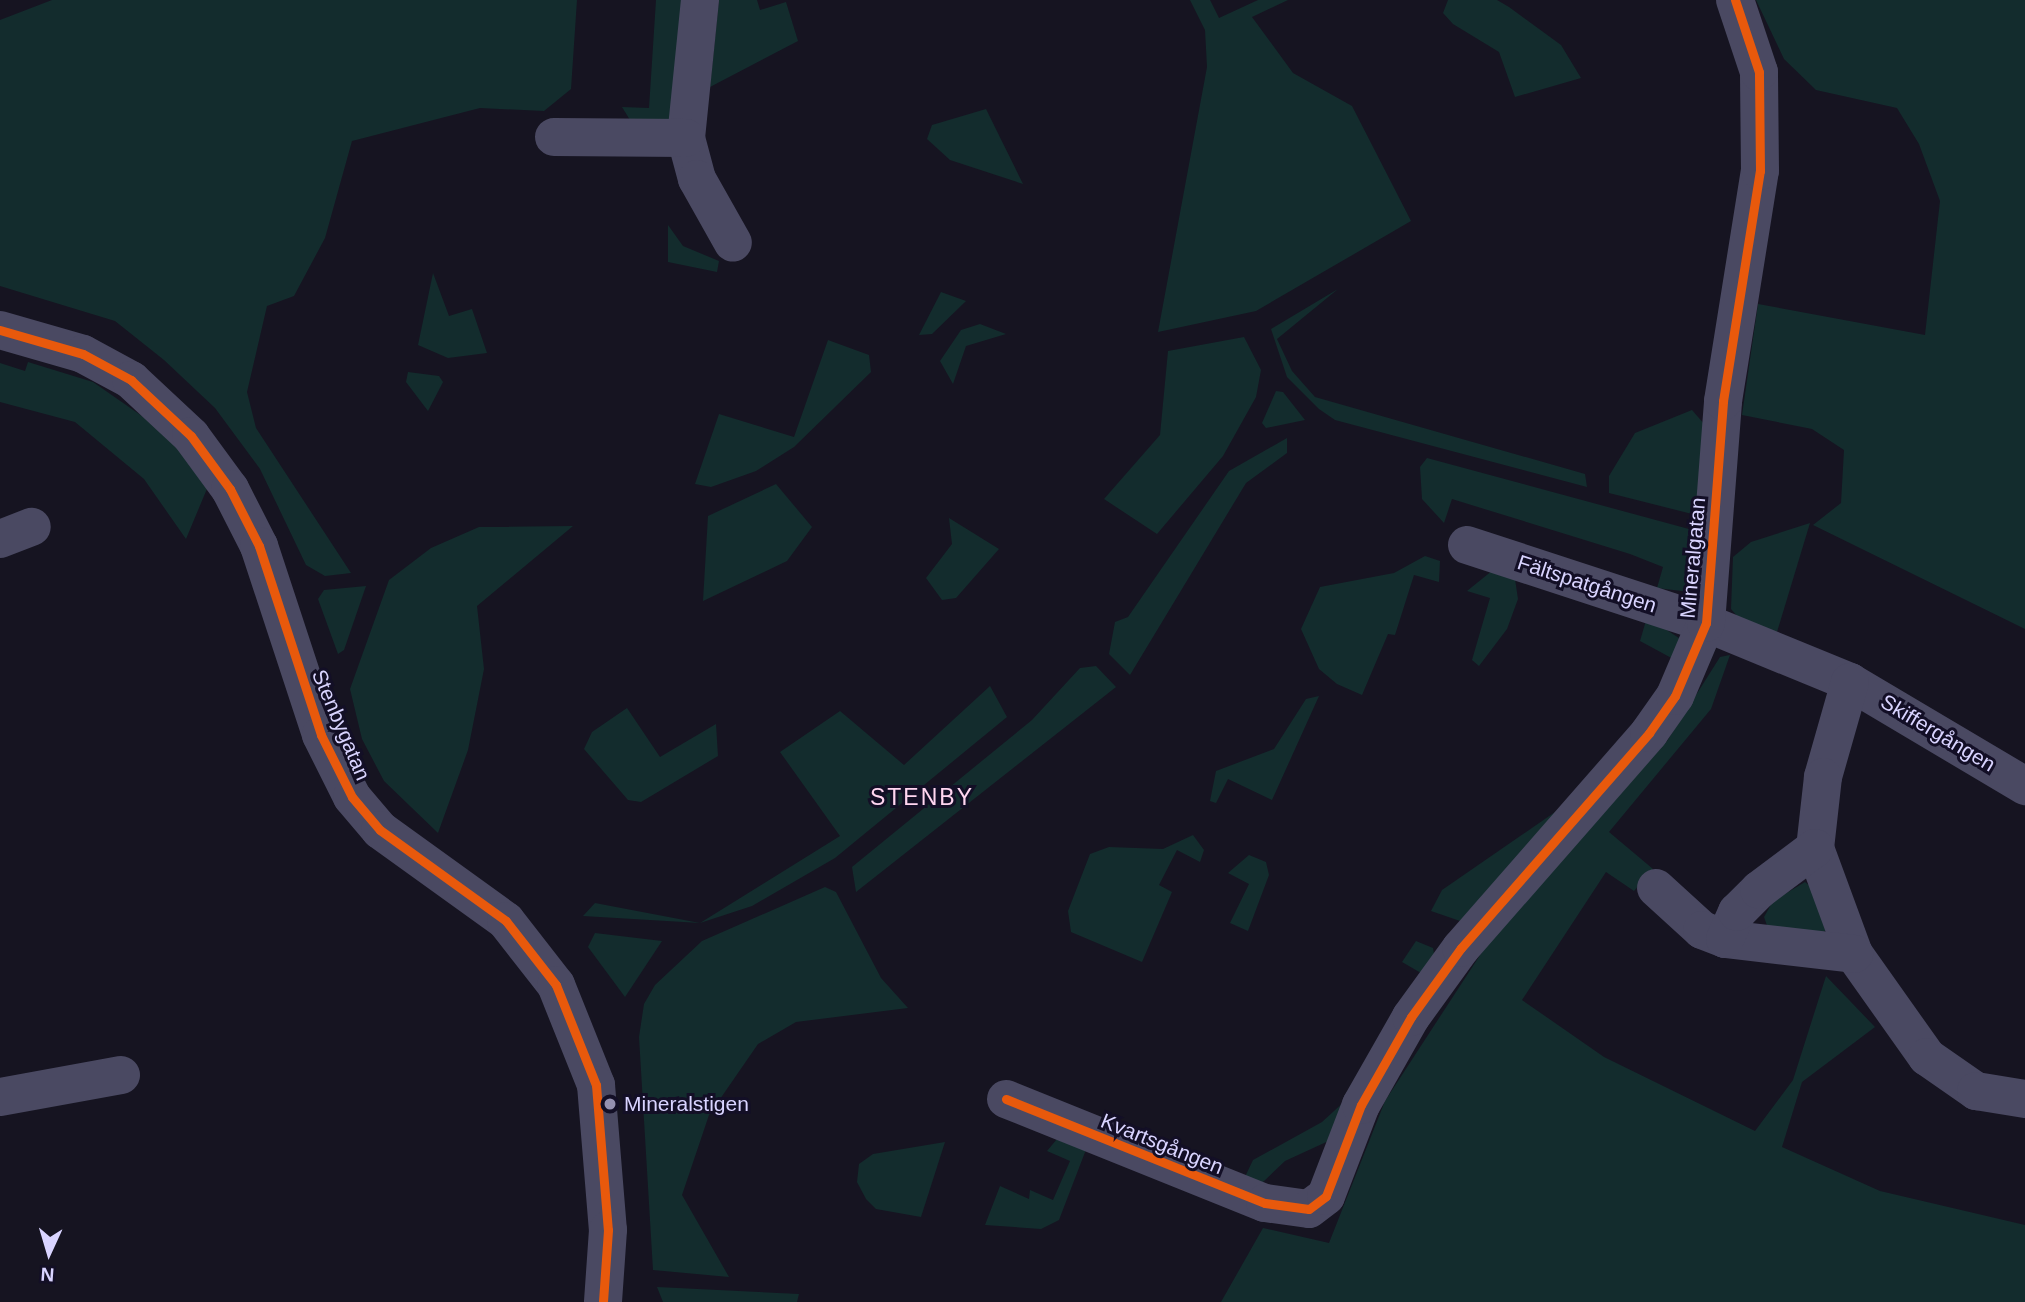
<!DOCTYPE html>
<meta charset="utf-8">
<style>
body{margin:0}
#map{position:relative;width:2025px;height:1302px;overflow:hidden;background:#161421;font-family:Arial,sans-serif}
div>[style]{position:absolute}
.green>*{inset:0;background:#132c2d}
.minor>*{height:38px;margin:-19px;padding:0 19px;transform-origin:19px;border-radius:19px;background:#4a4962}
.cycleway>*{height:9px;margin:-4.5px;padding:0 4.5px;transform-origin:4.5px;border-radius:4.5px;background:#e8590c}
.dots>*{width:19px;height:19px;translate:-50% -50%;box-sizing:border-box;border:4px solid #130f26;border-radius:50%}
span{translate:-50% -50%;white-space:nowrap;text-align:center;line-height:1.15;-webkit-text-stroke:6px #130f26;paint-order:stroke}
.street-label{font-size:21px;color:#d9d4ff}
.poi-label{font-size:21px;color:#d9d4ff}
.left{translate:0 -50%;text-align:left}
.neighbourhood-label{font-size:23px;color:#ffd6f0;letter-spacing:2px}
.north{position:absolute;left:14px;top:1218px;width:70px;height:70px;-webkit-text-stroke:5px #130f26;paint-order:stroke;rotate:184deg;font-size:19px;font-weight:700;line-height:28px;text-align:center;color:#d9d4ff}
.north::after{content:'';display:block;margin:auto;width:24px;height:32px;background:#d9d4ff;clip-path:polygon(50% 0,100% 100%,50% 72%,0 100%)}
</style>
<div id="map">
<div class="green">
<i style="clip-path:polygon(52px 0,577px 0,571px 89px,544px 111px,480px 108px,352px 141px,325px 238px,294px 296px,267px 306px,247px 392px,256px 428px,351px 573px,325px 576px,306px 565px,260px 469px,215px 408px,164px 360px,115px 321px,0 286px,0 20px)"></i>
<i style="clip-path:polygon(656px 0,686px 0,676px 108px,667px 122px,630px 120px,622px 107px,649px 108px)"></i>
<i style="clip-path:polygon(719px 0,757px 0,760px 10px,786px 2px,798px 41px,710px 87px)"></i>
<i style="clip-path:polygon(1190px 0,1210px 0,1219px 18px,1258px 0,1288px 0,1252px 17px,1293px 73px,1352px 106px,1411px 221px,1256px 311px,1158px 332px,1207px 67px,1205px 30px)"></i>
<i style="clip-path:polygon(1448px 0,1497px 0,1509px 7px,1561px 45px,1581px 78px,1515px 97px,1499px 52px,1453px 24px,1443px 13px)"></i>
<i style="clip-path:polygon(1756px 0,2025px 0,2025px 629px,1813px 525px,1841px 503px,1844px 450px,1812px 429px,1742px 415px,1758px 304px,1925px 335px,1940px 201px,1919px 144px,1897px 108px,1816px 90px,1784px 59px)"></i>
<i style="clip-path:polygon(986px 109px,1023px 184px,950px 160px,927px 139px,932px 125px)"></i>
<i style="clip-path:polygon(668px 225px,683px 246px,719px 261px,717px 272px,668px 262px)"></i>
<i style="clip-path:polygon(433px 273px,449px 316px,472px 309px,487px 353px,448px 358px,418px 345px)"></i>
<i style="clip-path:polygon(1338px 289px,1277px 339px,1292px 371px,1315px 397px,1585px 474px,1587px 487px,1335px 420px,1319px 409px,1287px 377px,1271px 329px)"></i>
<i style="clip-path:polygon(941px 292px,966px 301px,932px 334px,919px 335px)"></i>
<i style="clip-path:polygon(980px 324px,1006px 334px,966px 346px,953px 384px,940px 361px,961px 330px)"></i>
<i style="clip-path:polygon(1244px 337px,1261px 370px,1256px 397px,1223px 456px,1157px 534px,1104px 499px,1160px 435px,1168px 351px)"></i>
<i style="clip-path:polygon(828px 340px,869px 355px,871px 372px,794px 447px,756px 471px,711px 487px,695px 484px,719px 414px,794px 437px)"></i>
<i style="clip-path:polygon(28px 362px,93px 382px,162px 430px,209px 484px,186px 539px,144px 479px,75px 422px,0 402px,0 363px,25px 371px)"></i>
<i style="clip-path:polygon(408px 372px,439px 376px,443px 382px,428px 411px,406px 382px)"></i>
<i style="clip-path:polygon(1276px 391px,1283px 392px,1305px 420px,1266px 428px,1262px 423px)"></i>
<i style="clip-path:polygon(1692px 410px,1705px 425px,1700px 516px,1609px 493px,1609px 476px,1635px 433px)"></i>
<i style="clip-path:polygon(1287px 438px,1287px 453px,1246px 483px,1130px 675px,1109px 654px,1115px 622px,1128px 617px,1229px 471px)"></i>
<i style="clip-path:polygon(1427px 458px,1700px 532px,1690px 592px,1657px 588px,1663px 567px,1630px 554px,1452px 499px,1444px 523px,1422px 499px,1420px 467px)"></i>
<i style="clip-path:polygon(776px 484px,812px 527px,787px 561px,703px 601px,708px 516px)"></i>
<i style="clip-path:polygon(949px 518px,999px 549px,956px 598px,942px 600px,926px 578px,952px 544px)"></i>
<i style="clip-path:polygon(1810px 523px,1777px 632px,1742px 622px,1731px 609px,1733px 557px,1751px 542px)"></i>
<i style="clip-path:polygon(573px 526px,477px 606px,484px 669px,468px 750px,438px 833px,384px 781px,362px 739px,350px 689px,389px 580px,431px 548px,479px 527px)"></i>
<i style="clip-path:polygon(1425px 556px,1440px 561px,1439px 582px,1414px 575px,1395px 635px,1388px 634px,1362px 695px,1337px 684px,1319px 669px,1301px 629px,1320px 587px,1394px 573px)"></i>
<i style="clip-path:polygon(1493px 570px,1515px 579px,1518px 599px,1507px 629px,1479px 666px,1472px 660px,1490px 598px,1467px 591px)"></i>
<i style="clip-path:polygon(366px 586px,344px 650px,338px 654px,318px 599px,324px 590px)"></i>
<i style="clip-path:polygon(1647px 617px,1685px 642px,1677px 661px,1640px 641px)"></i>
<i style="clip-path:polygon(1730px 655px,1711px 709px,1609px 832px,1653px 869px,1634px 891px,1606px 872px,1522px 1000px,1604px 1057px,1755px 1131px,1793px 1080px,1826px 976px,1875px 1027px,1802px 1082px,1782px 1147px,1880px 1191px,2025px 1225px,2025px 1302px,1221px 1302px,1263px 1228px,1329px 1243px,1385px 1101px,1486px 946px,1667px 741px,1720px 657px)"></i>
<i style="clip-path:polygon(1096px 666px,1116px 687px,856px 892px,852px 867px,1032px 720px,1080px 668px)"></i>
<i style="clip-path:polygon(990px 686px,1007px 717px,835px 858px,752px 906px,700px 923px,583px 916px,595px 903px,700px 923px,840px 836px,780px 752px,840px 711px,904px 765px)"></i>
<i style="clip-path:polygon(1319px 696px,1272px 800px,1228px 779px,1216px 803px,1210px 801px,1216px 771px,1274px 749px,1306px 699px)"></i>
<i style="clip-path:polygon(627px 708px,660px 757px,716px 724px,718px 756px,641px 802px,628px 800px,584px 749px,592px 732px)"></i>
<i style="clip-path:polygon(1568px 803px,1460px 921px,1431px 911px,1442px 890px)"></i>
<i style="clip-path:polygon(1193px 835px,1204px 850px,1200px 862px,1177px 850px,1159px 885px,1172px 892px,1142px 962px,1071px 932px,1068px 911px,1090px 854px,1109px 847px,1163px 849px)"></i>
<i style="clip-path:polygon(1249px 855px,1266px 862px,1269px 875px,1248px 931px,1230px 923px,1249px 884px,1228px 873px)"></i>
<i style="clip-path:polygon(1805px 882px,1815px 890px,1829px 926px,1817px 940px,1769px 931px,1764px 917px,1773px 901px)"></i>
<i style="clip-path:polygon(825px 887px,836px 892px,881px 978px,908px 1008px,796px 1022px,758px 1044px,709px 1115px,682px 1195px,729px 1277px,653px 1270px,639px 1037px,644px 1004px,655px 985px,702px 941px)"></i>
<i style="clip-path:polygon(595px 933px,662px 941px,625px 997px,588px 947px)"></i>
<i style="clip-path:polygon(1416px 941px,1433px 948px,1435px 960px,1421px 973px,1402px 962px)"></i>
<i style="clip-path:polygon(1346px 1100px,1335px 1138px,1285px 1161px,1263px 1182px,1243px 1181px,1253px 1160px,1322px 1122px)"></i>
<i style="clip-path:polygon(1057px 1139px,1087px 1147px,1059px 1220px,1041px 1229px,985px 1225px,1000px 1186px,1029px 1199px,1030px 1190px,1053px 1200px,1070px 1161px,1047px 1151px)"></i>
<i style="clip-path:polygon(945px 1142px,921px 1217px,876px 1209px,866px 1199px,857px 1182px,859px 1164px,873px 1154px)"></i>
<i style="clip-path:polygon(657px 1287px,799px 1294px,797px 1302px,663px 1302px)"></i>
</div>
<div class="minor">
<i style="left:700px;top:0;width:139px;rotate:95.8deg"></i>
<i style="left:686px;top:138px;width:42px;rotate:75deg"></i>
<i style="left:697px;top:179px;width:73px;rotate:60.6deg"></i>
<i style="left:554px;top:137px;width:132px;rotate:0.4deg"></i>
<i style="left:0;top:330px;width:86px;rotate:16.1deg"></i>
<i style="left:83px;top:354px;width:55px;rotate:28.4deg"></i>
<i style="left:131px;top:380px;width:82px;rotate:43deg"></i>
<i style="left:191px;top:436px;width:66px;rotate:53.7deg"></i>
<i style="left:230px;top:489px;width:64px;rotate:63deg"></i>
<i style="left:259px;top:546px;width:199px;rotate:71.8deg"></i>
<i style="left:321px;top:735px;width:69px;rotate:63.4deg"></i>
<i style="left:352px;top:797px;width:43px;rotate:49.7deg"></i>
<i style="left:380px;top:830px;width:155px;rotate:35.8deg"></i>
<i style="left:506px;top:921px;width:81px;rotate:52deg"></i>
<i style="left:556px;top:985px;width:108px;rotate:68.2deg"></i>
<i style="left:596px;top:1085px;width:145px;rotate:85.3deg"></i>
<i style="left:608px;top:1230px;width:72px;rotate:94deg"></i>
<i style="left:0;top:539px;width:34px;rotate:-21deg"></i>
<i style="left:1467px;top:545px;width:251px;rotate:18.1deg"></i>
<i style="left:1706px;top:623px;width:156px;rotate:22.3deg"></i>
<i style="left:1850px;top:682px;width:204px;rotate:30.7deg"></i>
<i style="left:1850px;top:682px;width:99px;rotate:105.9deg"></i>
<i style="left:1823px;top:777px;width:71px;rotate:96.4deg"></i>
<i style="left:1815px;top:848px;width:113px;rotate:69.8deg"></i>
<i style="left:1854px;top:954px;width:126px;rotate:54.7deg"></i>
<i style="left:1927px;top:1057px;width:60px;rotate:34.8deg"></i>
<i style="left:1976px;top:1091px;width:50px;rotate:9.3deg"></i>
<i style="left:1656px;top:888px;width:62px;rotate:42.4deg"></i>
<i style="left:1702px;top:930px;width:25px;rotate:21deg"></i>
<i style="left:1725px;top:939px;width:130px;rotate:6.6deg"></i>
<i style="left:1725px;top:939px;width:30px;rotate:-66deg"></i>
<i style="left:1737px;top:912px;width:31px;rotate:-45deg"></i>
<i style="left:1759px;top:890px;width:70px;rotate:-36.9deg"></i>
<i style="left:0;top:1097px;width:123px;rotate:-10.3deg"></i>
<i style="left:1006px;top:1099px;width:279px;rotate:21.9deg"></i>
<i style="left:1265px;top:1203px;width:44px;rotate:7.8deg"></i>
<i style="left:1309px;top:1209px;width:21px;rotate:-37deg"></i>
<i style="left:1326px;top:1196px;width:97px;rotate:-69deg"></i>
<i style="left:1361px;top:1105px;width:101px;rotate:-60.4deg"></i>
<i style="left:1411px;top:1017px;width:85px;rotate:-54.1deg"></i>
<i style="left:1461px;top:948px;width:286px;rotate:-48.8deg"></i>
<i style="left:1649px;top:733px;width:45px;rotate:-54.9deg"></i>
<i style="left:1675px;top:696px;width:79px;rotate:-67deg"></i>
<i style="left:1706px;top:623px;width:223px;rotate:-85.6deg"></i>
<i style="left:1723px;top:401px;width:233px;rotate:-80.9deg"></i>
<i style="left:1760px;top:171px;width:99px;rotate:-90.6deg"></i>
<i style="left:1759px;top:72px;width:76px;rotate:-108.4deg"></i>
</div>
<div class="cycleway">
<i style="left:0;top:330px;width:86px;rotate:16.1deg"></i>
<i style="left:83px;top:354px;width:55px;rotate:28.4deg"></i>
<i style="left:131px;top:380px;width:82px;rotate:43deg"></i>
<i style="left:191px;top:436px;width:66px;rotate:53.7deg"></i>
<i style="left:230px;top:489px;width:64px;rotate:63deg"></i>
<i style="left:259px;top:546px;width:199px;rotate:71.8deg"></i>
<i style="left:321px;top:735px;width:69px;rotate:63.4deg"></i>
<i style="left:352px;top:797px;width:43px;rotate:49.7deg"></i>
<i style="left:380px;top:830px;width:155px;rotate:35.8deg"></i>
<i style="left:506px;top:921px;width:81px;rotate:52deg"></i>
<i style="left:556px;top:985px;width:108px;rotate:68.2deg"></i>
<i style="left:596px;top:1085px;width:145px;rotate:85.3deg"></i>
<i style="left:608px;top:1230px;width:72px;rotate:94deg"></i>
<i style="left:1006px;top:1099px;width:279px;rotate:21.9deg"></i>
<i style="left:1265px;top:1203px;width:44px;rotate:7.8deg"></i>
<i style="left:1309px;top:1209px;width:21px;rotate:-37deg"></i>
<i style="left:1326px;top:1196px;width:97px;rotate:-69deg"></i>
<i style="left:1361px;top:1105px;width:101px;rotate:-60.4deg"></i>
<i style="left:1411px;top:1017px;width:85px;rotate:-54.1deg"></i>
<i style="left:1461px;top:948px;width:286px;rotate:-48.8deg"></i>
<i style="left:1649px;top:733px;width:45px;rotate:-54.9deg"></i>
<i style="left:1675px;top:696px;width:79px;rotate:-67deg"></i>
<i style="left:1706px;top:623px;width:223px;rotate:-85.6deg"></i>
<i style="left:1723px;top:401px;width:233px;rotate:-80.9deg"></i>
<i style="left:1760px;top:171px;width:99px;rotate:-90.6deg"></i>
<i style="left:1759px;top:72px;width:76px;rotate:-108.4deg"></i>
</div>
<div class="dots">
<i style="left:610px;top:1104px;background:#9591b1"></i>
</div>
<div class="street-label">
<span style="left:1693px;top:558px;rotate:-85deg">Mineralgatan</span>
<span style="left:1587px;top:584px;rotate:18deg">Fältspatgången</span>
<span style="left:341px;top:725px;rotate:67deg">Stenbygatan</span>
<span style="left:1938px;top:733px;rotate:31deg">Skiffergången</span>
<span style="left:1162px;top:1144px;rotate:22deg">Kvartsgången</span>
</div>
<div class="poi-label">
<span class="left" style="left:624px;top:1104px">Mineralstigen</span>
</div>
<div class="neighbourhood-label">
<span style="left:922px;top:797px">STENBY</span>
</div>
<div class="north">N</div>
</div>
